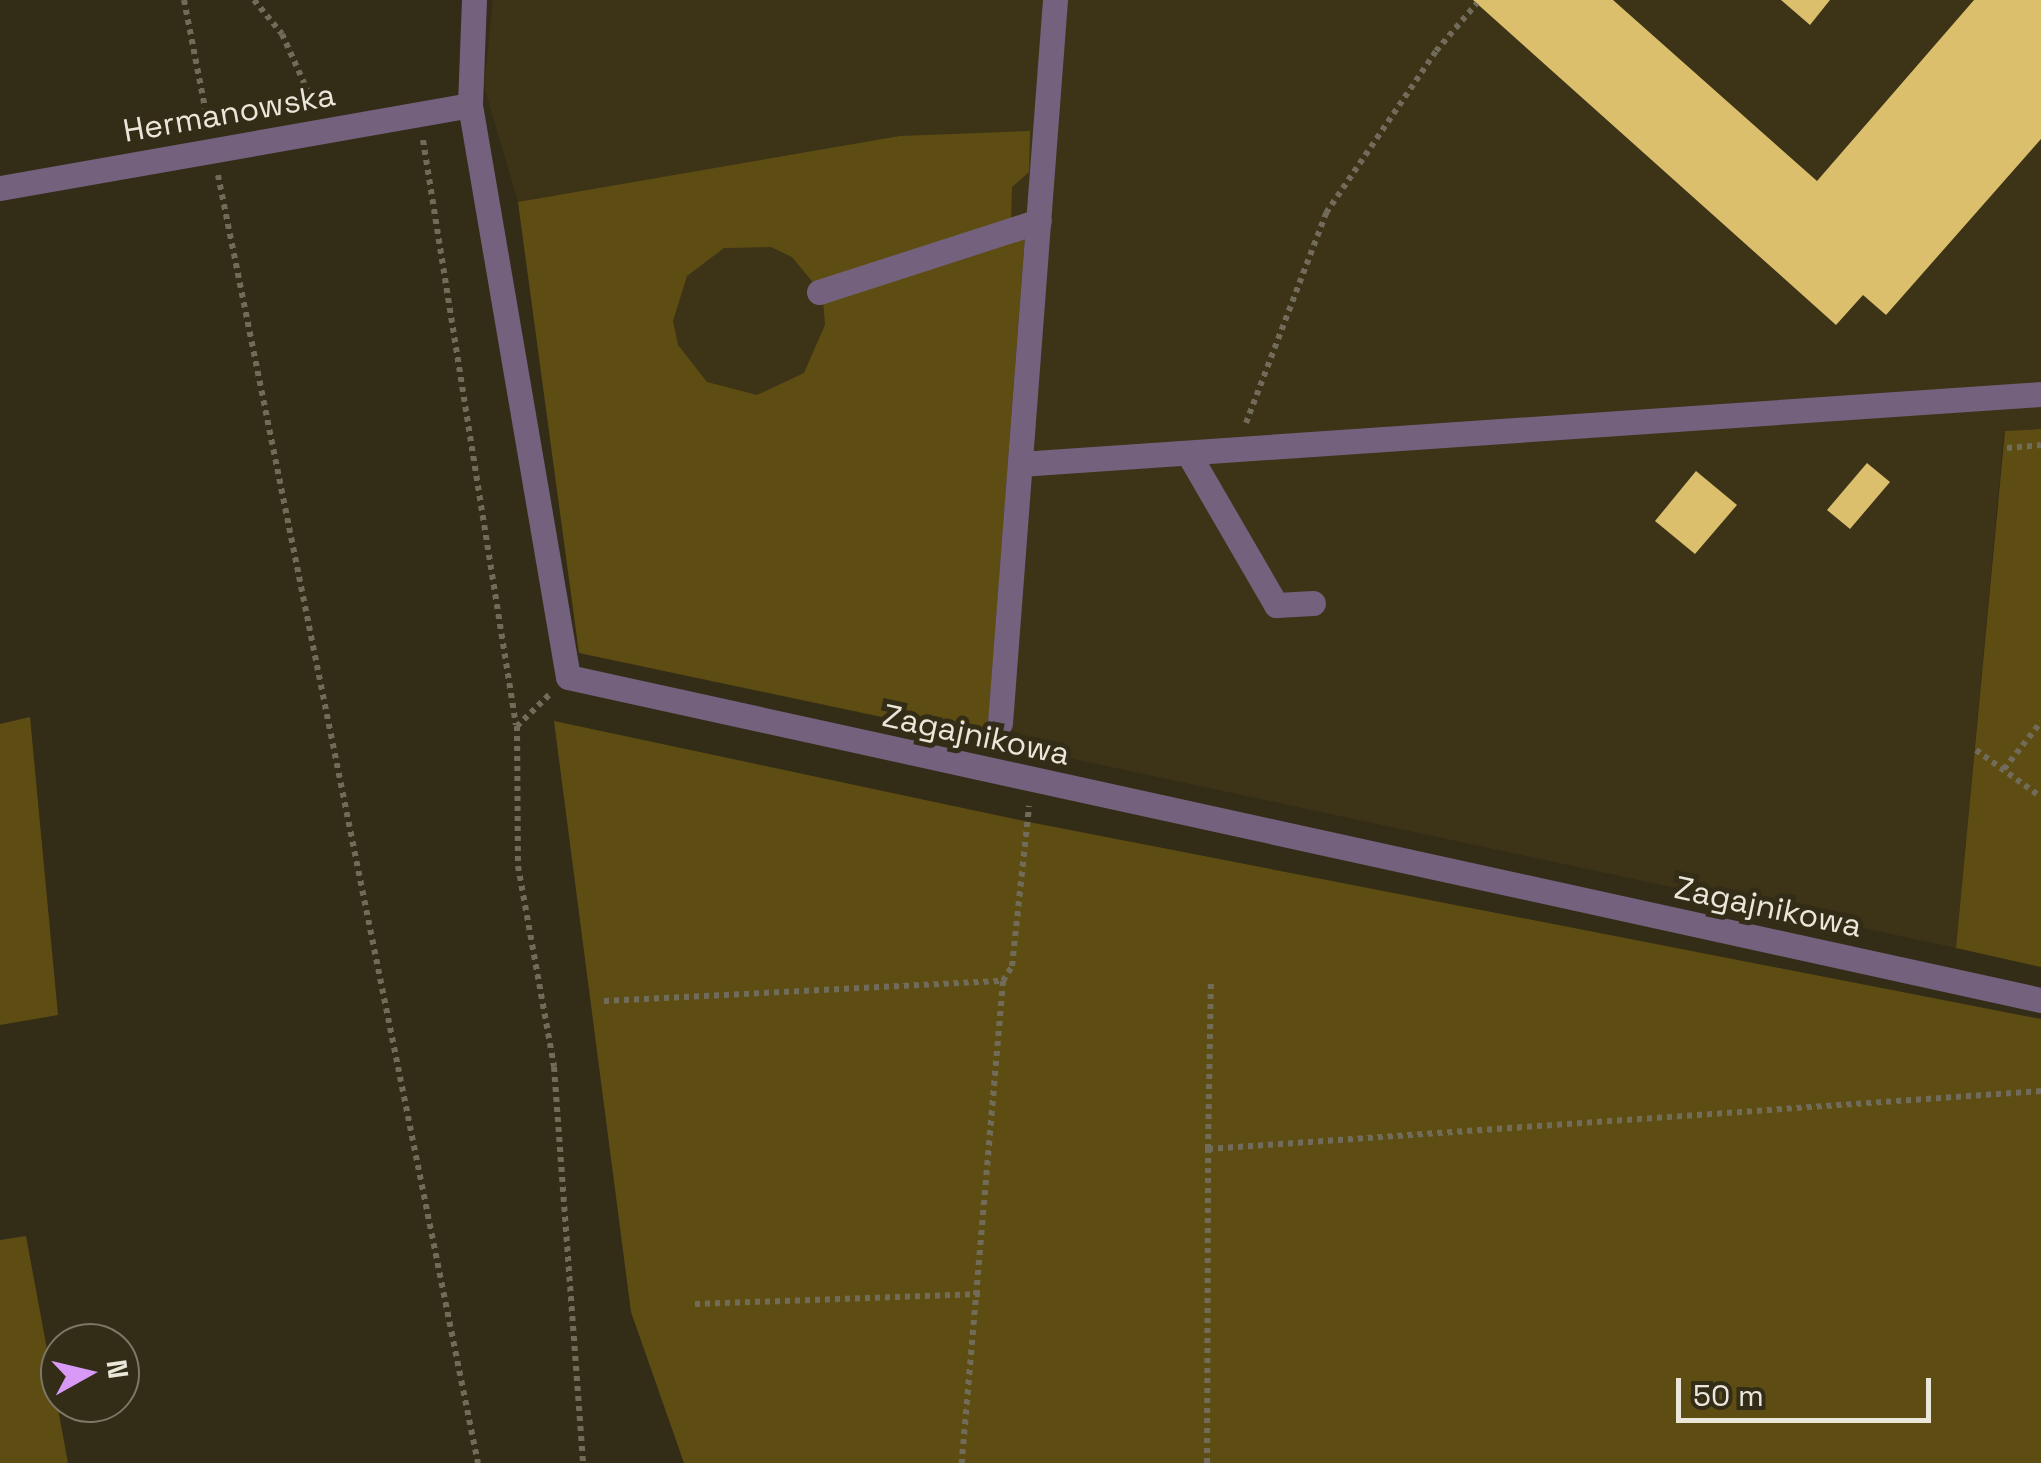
<!DOCTYPE html>
<style>
body{margin:0}
#map{position:relative;width:2041px;height:1463px;overflow:hidden;background:#332c17;font-family:"Space Grotesk",sans-serif}
div>[style]{position:absolute}
.built>*{inset:0;background:#3d3317}
.green>*{inset:0;background:#5e4d13}
.building>*{inset:0;background:#dbbf6d}
.path>*{height:6px;margin-top:-3px;transform-origin:0;background:repeating-linear-gradient(90deg,#716b59 0 5px,transparent 0 10px)}
.minor>*{height:25px;margin:-12.5px;padding:0 12.5px;transform-origin:12.5px;border-radius:12.5px;background:#73617d}
span{translate:-50% -50%;white-space:nowrap;text-align:center;line-height:1.15;-webkit-text-stroke:10px #332c17;paint-order:stroke}
.street-label{font-size:32px;color:#eae6d9}
.north{position:absolute;left:40px;top:1323px;width:100px;height:100px;box-sizing:border-box;background:#332c17;border:2px solid #7c7665;border-radius:50%;rotate:82deg;font-size:28px;font-weight:700;line-height:40px;text-align:center;color:#eae6d9}
.north::after{content:'';display:block;margin:auto;width:35px;height:45px;background:#d99af7;clip-path:polygon(50% 0,100% 100%,50% 72%,0 100%)}
.scale{position:absolute;left:1676px;top:1378px;width:255px;height:45px;box-sizing:border-box;border:5px solid #eae6d9;border-top:0;padding-left:12px;font-size:30px;line-height:35px;white-space:nowrap;color:#eae6d9;-webkit-text-stroke:8px #332c17;paint-order:stroke}
</style>
<div id="map">
<div class="built">
<i style="clip-path:polygon(493px 0,2041px 0,2041px 429px,2004px 432px,1956px 948px,579px 653px,518px 202px,484px 86px)"></i>
</div>
<div class="green">
<i style="clip-path:polygon(1030px 131px,1029px 172px,1012px 187px,1011px 223px,816px 286px,792px 257px,771px 247px,724px 248px,687px 276px,673px 321px,678px 345px,707px 382px,757px 395px,804px 373px,825px 325px,823px 299px,1025px 235px,987px 739px,579px 653px,518px 202px,900px 136px)"></i>
<i style="clip-path:polygon(2041px 429px,2041px 967px,1956px 948px,2005px 431px)"></i>
<i style="clip-path:polygon(30px 717px,58px 1015px,0 1025px,0 724px)"></i>
<i style="clip-path:polygon(554px 721px,1029px 822px,2041px 1019px,2041px 1463px,684px 1463px,631px 1312px)"></i>
<i style="clip-path:polygon(26px 1236px,68px 1463px,0 1463px,0 1240px)"></i>
</div>
<div class="building">
<i style="clip-path:polygon(1473px 0,1613px 0,1817px 181px,1974px 0,2041px 0,2041px 139px,1886px 315px,1863px 295px,1836px 325px)"></i>
<i style="clip-path:polygon(1781px 0,1830px 0,1810px 25px)"></i>
<i style="clip-path:polygon(1867px 463px,1890px 482px,1850px 529px,1827px 510px)"></i>
<i style="clip-path:polygon(1696px 471px,1737px 505px,1695px 554px,1655px 521px)"></i>
</div>
<div class="path">
<i style="left:184px;top:0;width:126px;rotate:79deg"></i>
<i style="left:254px;top:0;width:44px;rotate:50.5deg"></i>
<i style="left:282px;top:34px;width:80px;rotate:65.7deg"></i>
<i style="left:423px;top:140px;width:592px;rotate:80.97deg"></i>
<i style="left:218px;top:175px;width:1314px;rotate:78.59deg"></i>
<i style="left:1246px;top:423px;width:225px;rotate:-69.1deg"></i>
<i style="left:1326px;top:213px;width:196px;rotate:-55.8deg"></i>
<i style="left:1436px;top:51px;width:63px;rotate:-49.5deg"></i>
<i style="left:2007px;top:448px;width:34px;rotate:-5deg"></i>
<i style="left:549px;top:695px;width:45px;rotate:135.9deg"></i>
<i style="left:517px;top:726px;width:140px;rotate:89.6deg"></i>
<i style="left:518px;top:866px;width:204px;rotate:79.8deg"></i>
<i style="left:554px;top:1067px;width:397px;rotate:85.8deg"></i>
<i style="left:1976px;top:750px;width:80px;rotate:35.9deg"></i>
<i style="left:2004px;top:769px;width:60px;rotate:-51.8deg"></i>
<i style="left:1003px;top:981px;width:17px;rotate:-59deg"></i>
<i style="left:1012px;top:966px;width:161px;rotate:-83.9deg"></i>
<i style="left:604px;top:1001px;width:400px;rotate:-2.9deg"></i>
<i style="left:1003px;top:981px;width:484px;rotate:94.9deg"></i>
<i style="left:1208px;top:1149px;width:168px;rotate:-89deg"></i>
<i style="left:695px;top:1304px;width:286px;rotate:-2deg"></i>
<i style="left:1207px;top:1463px;width:314px;rotate:-89.8deg"></i>
<i style="left:1208px;top:1149px;width:835px;rotate:-3.98deg"></i>
</div>
<div class="minor">
<i style="left:474px;top:0;width:105px;rotate:92.2deg"></i>
<i style="left:470px;top:105px;width:580px;rotate:80.28deg"></i>
<i style="left:568px;top:677px;width:1508px;rotate:12.37deg"></i>
<i style="left:0;top:188px;width:477px;rotate:-10deg"></i>
<i style="left:819px;top:292px;width:231px;rotate:-17.9deg"></i>
<i style="left:1188px;top:453px;width:176px;rotate:59.9deg"></i>
<i style="left:1276px;top:605px;width:37px;rotate:-3deg"></i>
<i style="left:1020px;top:464px;width:1023px;rotate:-3.92deg"></i>
<i style="left:1000px;top:723px;width:725px;rotate:-85.65deg"></i>
</div>
<div class="street-label">
<span style="left:229px;top:113px;rotate:-10deg">Hermanowska</span>
<span style="left:976px;top:735px;rotate:12deg">Zagajnikowa</span>
<span style="left:1768px;top:907px;rotate:12deg">Zagajnikowa</span>
</div>
<div class="north">N</div>
<div class="scale">50 m</div>
</div>
